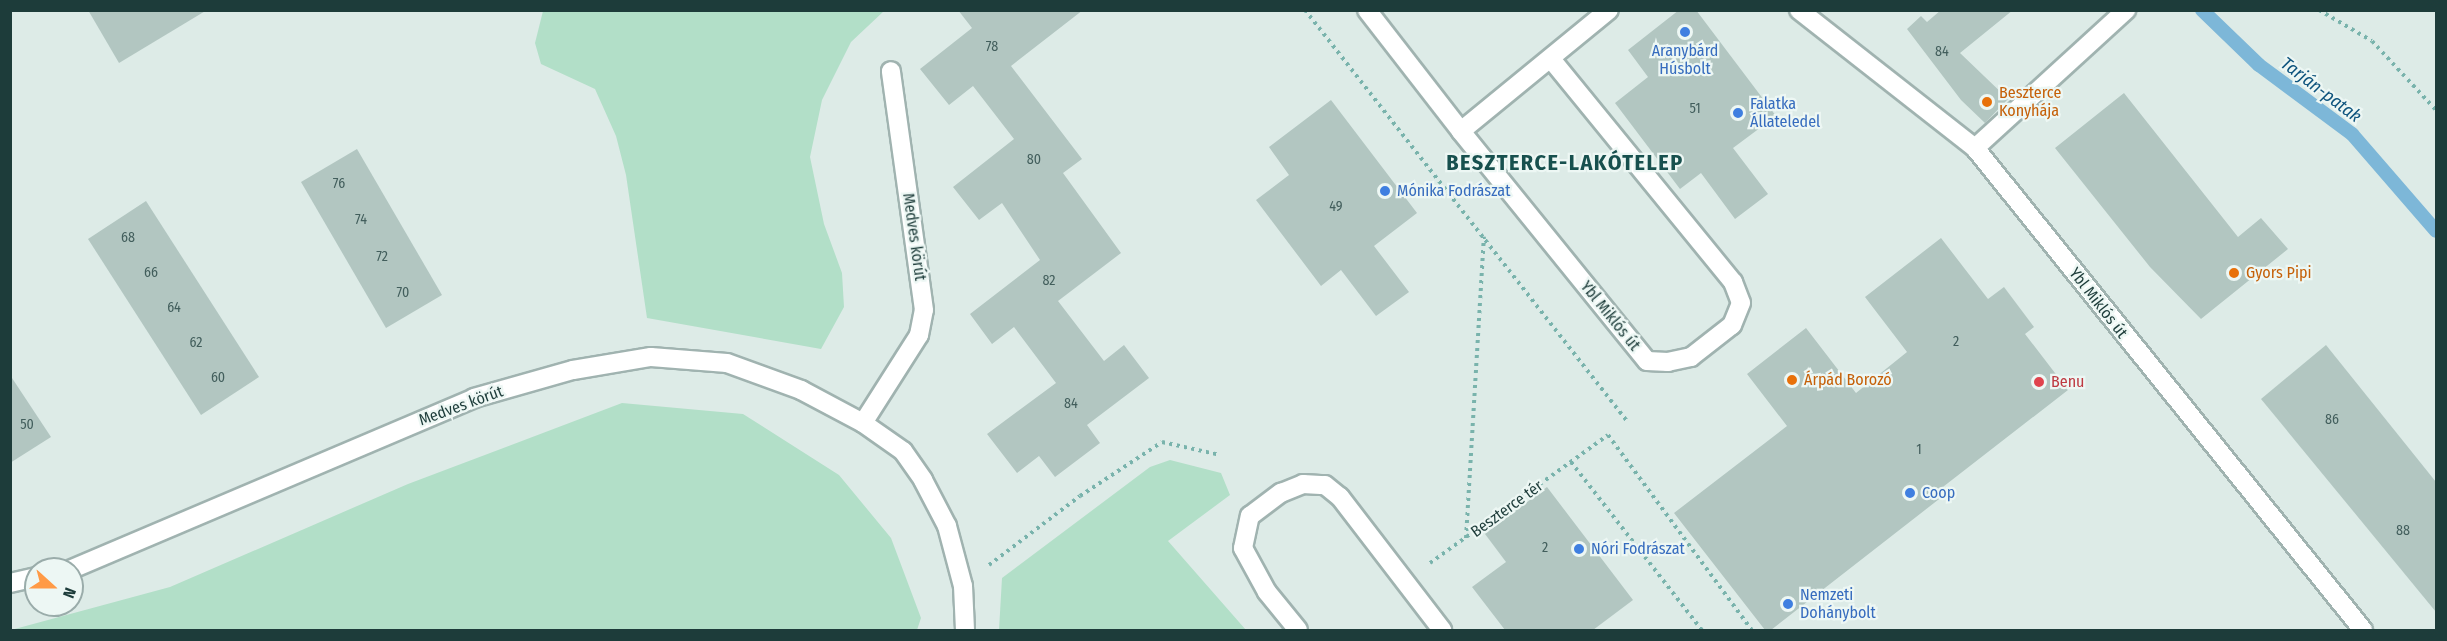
<!DOCTYPE html>
<meta charset="utf-8">
<style>
body{margin:0}
#map{position:relative;width:2447px;height:641px;overflow:hidden;background:#ddebe7;font-family:"Fira Sans Condensed",sans-serif}
div>[style]{position:absolute}
.green>*{inset:0;background:#b2dfc8}
.stream>*{height:14px;margin:-7px;padding:0 7px;transform-origin:7px;border-radius:7px;background:#7db7d8}
.building>*{inset:0;background:#b2c6c1}
.path>*{height:4px;margin-top:-2px;transform-origin:0;background:repeating-linear-gradient(90deg,#79b3ac 0 3px,transparent 0 7.5px)}
.roads{filter:drop-shadow(2px 0 #a0b3b0) drop-shadow(-2px 0 #a0b3b0) drop-shadow(0 2px #a0b3b0) drop-shadow(0 -2px #a0b3b0)}
.minor>*{height:18px;margin:-9px;padding:0 9px;transform-origin:9px;border-radius:9px;background:#fff}
.dots>*{width:16px;height:16px;translate:-50% -50%;box-sizing:border-box;border:3px solid #edf7f4;border-radius:50%}
span{translate:-50% -50%;white-space:nowrap;text-align:center;line-height:1.15;-webkit-text-stroke:4.5px #edf7f4;paint-order:stroke}
.number-label{font-size:14px;color:#425e5c}
.number-label span{-webkit-text-stroke-width:0}
.shop-label{font-size:16px;color:#366cbe}
.left{translate:0 -50%;text-align:left}
.food-label{font-size:16px;color:#c56008}
.street-label{font-size:16px;color:#1d3c3a}
.health-label{font-size:16px;color:#be3a42}
.water-label{font-size:18px;color:#10557e;font-style:italic}
.district-label{font-size:22px;color:#17504e;font-weight:700;letter-spacing:1.5px}
.frame{position:absolute;inset:0;border:12px solid #1d3c3a;pointer-events:none}
.north{position:absolute;left:24px;top:557px;width:60px;height:60px;box-sizing:border-box;background:#edf7f4;border:2px solid #9aacaa;border-radius:50%;rotate:111deg;font-size:16px;font-weight:700;line-height:24px;text-align:center;color:#1d3c3a}
.north::after{content:'';display:block;margin:auto;width:21px;height:27px;background:#ff9a46;clip-path:polygon(50% 0,100% 100%,50% 72%,0 100%)}
</style>
<div id="map">
<div class="green">
<i style="clip-path:polygon(543px 11px,884px 11px,851px 42px,822px 100px,810px 157px,824px 224px,842px 273px,844px 307px,821px 349px,647px 318px,626px 175px,616px 136px,595px 89px,541px 64px,535px 43px)"></i>
<i style="clip-path:polygon(622px 403px,743px 414px,839px 475px,891px 538px,921px 618px,917px 630px,11px 630px,170px 587px,408px 484px)"></i>
<i style="clip-path:polygon(1170px 460px,1221px 473px,1230px 495px,1168px 541px,1246px 630px,999px 630px,1002px 578px,1150px 467px)"></i>
</div>
<div class="stream">
<i style="left:2202px;top:10px;width:79px;rotate:44deg"></i>
<i style="left:2259px;top:65px;width:116px;rotate:36.6deg"></i>
<i style="left:2352px;top:134px;width:128px;rotate:49.1deg"></i>
</div>
<div class="building">
<i style="clip-path:polygon(88px 10px,207px 10px,119px 63px)"></i>
<i style="clip-path:polygon(958px 10px,1083px 10px,1011px 66px,1082px 159px,1063px 173px,1121px 253px,1058px 301px,1104px 361px,1124px 345px,1149px 378px,1087px 425px,1100px 443px,1055px 477px,1039px 456px,1017px 473px,987px 434px,1056px 383px,1014px 327px,992px 344px,970px 314px,1040px 260px,1002px 203px,979px 220px,953px 187px,1014px 139px,973px 86px,949px 105px,920px 69px,972px 28px)"></i>
<i style="clip-path:polygon(1679px 10px,1696px 10px,1776px 116px,1733px 148px,1768px 194px,1735px 219px,1701px 173px,1680px 189px,1615px 103px,1648px 77px,1628px 50px)"></i>
<i style="clip-path:polygon(1941px 10px,2013px 10px,1960px 53px,2008px 99px,1985px 123px,1961px 100px,1907px 29px,1921px 16px,1927px 22px)"></i>
<i style="clip-path:polygon(2124px 93px,2238px 237px,2261px 218px,2288px 249px,2201px 319px,2150px 267px,2055px 148px)"></i>
<i style="clip-path:polygon(1331px 100px,1417px 213px,1374px 246px,1409px 292px,1376px 316px,1341px 270px,1321px 286px,1256px 200px,1289px 175px,1269px 147px)"></i>
<i style="clip-path:polygon(357px 149px,442px 295px,386px 328px,301px 182px)"></i>
<i style="clip-path:polygon(146px 201px,259px 377px,201px 415px,88px 239px)"></i>
<i style="clip-path:polygon(1941px 238px,1988px 299px,2004px 287px,2034px 327px,2025px 334px,2068px 390px,1939px 490px,1943px 496px,1771px 630px,1765px 630px,1674px 513px,1787px 426px,1747px 374px,1806px 328px,1856px 393px,1907px 352px,1865px 297px)"></i>
<i style="clip-path:polygon(2326px 345px,2436px 482px,2436px 612px,2261px 399px)"></i>
<i style="clip-path:polygon(10px 375px,51px 437px,10px 463px)"></i>
<i style="clip-path:polygon(1547px 487px,1633px 600px,1593px 630px,1505px 630px,1472px 587px,1506px 562px,1485px 534px)"></i>
</div>
<div class="path">
<i style="left:1305px;top:10px;width:522px;rotate:51.92deg"></i>
<i style="left:2319px;top:10px;width:61px;rotate:30.3deg"></i>
<i style="left:2372px;top:41px;width:94px;rotate:47.2deg"></i>
<i style="left:1571px;top:462px;width:213px;rotate:52.1deg"></i>
<i style="left:1466px;top:538px;width:302px;rotate:-86.6deg"></i>
<i style="left:1430px;top:563px;width:219px;rotate:-35.7deg"></i>
<i style="left:1608px;top:435px;width:242px;rotate:53.6deg"></i>
<i style="left:989px;top:565px;width:114px;rotate:-37.2deg"></i>
<i style="left:1080px;top:496px;width:98px;rotate:-33.4deg"></i>
<i style="left:1162px;top:442px;width:59px;rotate:12.6deg"></i>
</div>
<div class="roads">
<div class="minor">
<i style="left:1367px;top:10px;width:153px;rotate:52.2deg"></i>
<i style="left:1799px;top:10px;width:224px;rotate:38.1deg"></i>
<i style="left:1975px;top:148px;width:619px;rotate:51.17deg"></i>
<i style="left:1551px;top:59px;width:288px;rotate:50.8deg"></i>
<i style="left:1733px;top:282px;width:22px;rotate:69deg"></i>
<i style="left:1741px;top:303px;width:24px;rotate:112deg"></i>
<i style="left:1732px;top:325px;width:52px;rotate:142deg"></i>
<i style="left:1691px;top:357px;width:24px;rotate:168deg"></i>
<i style="left:1668px;top:362px;width:21px;rotate:-177deg"></i>
<i style="left:1647px;top:361px;width:296px;rotate:-129deg"></i>
<i style="left:1461px;top:131px;width:191px;rotate:-39.3deg"></i>
<i style="left:1975px;top:148px;width:205px;rotate:-42.4deg"></i>
<i style="left:863px;top:423px;width:104px;rotate:-57.5deg"></i>
<i style="left:919px;top:335px;width:25px;rotate:-79deg"></i>
<i style="left:924px;top:310px;width:241px;rotate:-97.9deg"></i>
<i style="left:72px;top:569px;width:437px;rotate:-23deg"></i>
<i style="left:474px;top:398px;width:103px;rotate:-15.8deg"></i>
<i style="left:573px;top:370px;width:79px;rotate:-9.5deg"></i>
<i style="left:651px;top:357px;width:76px;rotate:4.5deg"></i>
<i style="left:727px;top:363px;width:79px;rotate:20deg"></i>
<i style="left:801px;top:390px;width:70px;rotate:28deg"></i>
<i style="left:863px;top:423px;width:49px;rotate:35deg"></i>
<i style="left:903px;top:451px;width:35px;rotate:55deg"></i>
<i style="left:923px;top:480px;width:52px;rotate:62.4deg"></i>
<i style="left:947px;top:526px;width:62px;rotate:75.1deg"></i>
<i style="left:963px;top:586px;width:44px;rotate:87.4deg"></i>
<i style="left:10px;top:583px;width:27px;rotate:-13deg"></i>
<i style="left:1298px;top:630px;width:49px;rotate:-129.2deg"></i>
<i style="left:1267px;top:592px;width:50px;rotate:-118.6deg"></i>
<i style="left:1243px;top:548px;width:33px;rotate:-78deg"></i>
<i style="left:1250px;top:516px;width:39px;rotate:-37deg"></i>
<i style="left:1281px;top:493px;width:24px;rotate:-22deg"></i>
<i style="left:1303px;top:484px;width:22px;rotate:3deg"></i>
<i style="left:1325px;top:485px;width:19px;rotate:39deg"></i>
<i style="left:1340px;top:497px;width:168px;rotate:52.5deg"></i>
</div>
</div>
<div class="dots">
<i style="left:1685px;top:32px;background:#3f7fe0"></i>
<i style="left:1987px;top:102px;background:#e8710a"></i>
<i style="left:1738px;top:113px;background:#3f7fe0"></i>
<i style="left:1385px;top:191px;background:#3f7fe0"></i>
<i style="left:2234px;top:273px;background:#e8710a"></i>
<i style="left:1792px;top:380px;background:#e8710a"></i>
<i style="left:2039px;top:382px;background:#e0444e"></i>
<i style="left:1910px;top:493px;background:#3f7fe0"></i>
<i style="left:1579px;top:549px;background:#3f7fe0"></i>
<i style="left:1788px;top:604px;background:#3f7fe0"></i>
</div>
<div class="number-label">
<span style="left:992px;top:47px">78</span>
<span style="left:1942px;top:52px">84</span>
<span style="left:1695px;top:109px">51</span>
<span style="left:1034px;top:160px">80</span>
<span style="left:339px;top:184px">76</span>
<span style="left:1336px;top:207px">49</span>
<span style="left:361px;top:220px">74</span>
<span style="left:128px;top:238px">68</span>
<span style="left:382px;top:257px">72</span>
<span style="left:151px;top:273px">66</span>
<span style="left:1049px;top:281px">82</span>
<span style="left:403px;top:293px">70</span>
<span style="left:174px;top:308px">64</span>
<span style="left:1956px;top:342px">2</span>
<span style="left:196px;top:343px">62</span>
<span style="left:218px;top:378px">60</span>
<span style="left:1071px;top:404px">84</span>
<span style="left:2332px;top:420px">86</span>
<span style="left:27px;top:425px">50</span>
<span style="left:1919px;top:450px">1</span>
<span style="left:2403px;top:531px">88</span>
<span style="left:1545px;top:548px">2</span>
</div>
<div class="shop-label">
<span style="left:1685px;top:60px">Aranybárd<br>Húsbolt</span>
<span class="left" style="left:1750px;top:113px">Falatka<br>Állateledel</span>
<span class="left" style="left:1397px;top:191px">Mónika Fodrászat</span>
<span class="left" style="left:1922px;top:493px">Coop</span>
<span class="left" style="left:1591px;top:549px">Nóri Fodrászat</span>
<span class="left" style="left:1800px;top:604px">Nemzeti<br>Dohánybolt</span>
</div>
<div class="food-label">
<span class="left" style="left:1999px;top:102px">Beszterce<br>Konyhája</span>
<span class="left" style="left:2246px;top:273px">Gyors Pipi</span>
<span class="left" style="left:1804px;top:380px">Árpád Borozó</span>
</div>
<div class="street-label">
<span style="left:914px;top:237px;rotate:82deg">Medves körút</span>
<span style="left:2098px;top:303px;rotate:52deg">Ybl Miklós út</span>
<span style="left:1610px;top:316px;rotate:51deg">Ybl Miklós út</span>
<span style="left:461px;top:406px;rotate:-20deg">Medves körút</span>
<span style="left:1507px;top:509px;rotate:-36deg">Beszterce tér</span>
</div>
<div class="health-label">
<span class="left" style="left:2051px;top:382px">Benu</span>
</div>
<div class="water-label">
<span style="left:2321px;top:90px;rotate:37deg">Tarján-patak</span>
</div>
<div class="district-label">
<span style="left:1565px;top:163px">BESZTERCE-LAKÓTELEP</span>
</div>
<div class="frame"></div>
<div class="north">N</div>
</div>
